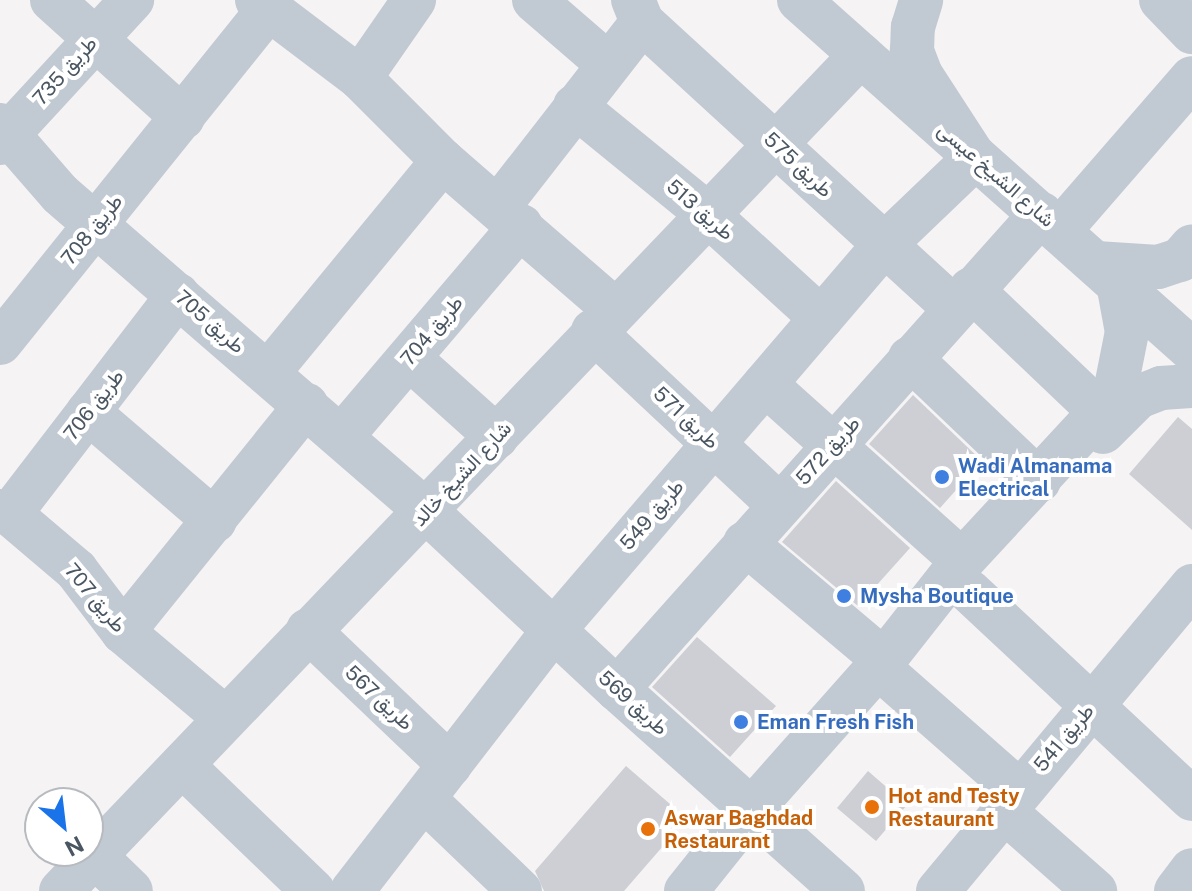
<!DOCTYPE html>
<meta charset="utf-8">
<style>
body{margin:0}
#map{position:relative;width:1192px;height:891px;overflow:hidden;background:#f5f3f3;font-family:"Public Sans",Vazirmatn,sans-serif}
div>[style]{position:absolute}
.building>*{inset:0;background:#cdcfd5}
.minor>*{height:44px;margin:-22px;padding:0 22px;transform-origin:22px;border-radius:22px;background:#c1cad2}
.dots>*{width:22px;height:22px;translate:-50% -50%;box-sizing:border-box;border:4px solid #fff;border-radius:50%}
span{translate:-50% -50%;white-space:nowrap;text-align:center;line-height:1.15;-webkit-text-stroke:8px #fff;paint-order:stroke}
.street-label{font-size:20px;color:#4a5661}
.shop-label{font-size:20px;color:#366cbe;font-weight:700}
.left{translate:0 -50%;text-align:left}
.food-label{font-size:20px;color:#c56008;font-weight:700}
.north{position:absolute;left:24px;top:787px;width:80px;height:80px;box-sizing:border-box;background:#fff;border:2px solid #b7bbc0;border-radius:50%;rotate:152deg;font-size:22px;font-weight:700;line-height:32px;text-align:center;color:#4a5661}
.north::after{content:'';display:block;margin:auto;width:28px;height:36px;background:#1a73e8;clip-path:polygon(50% 0,100% 100%,50% 72%,0 100%)}
</style>
<div id="map">
<div class="building">
<i style="clip-path:polygon(913px 395px,982px 461px,940px 508px,869px 444px)"></i>
<i style="clip-path:polygon(1178px 417px,1192px 429px,1192px 530px,1129px 474px)"></i>
<i style="clip-path:polygon(836px 481px,910px 548px,858px 606px,782px 542px)"></i>
<i style="clip-path:polygon(697px 637px,776px 706px,730px 757px,652px 687px)"></i>
<i style="clip-path:polygon(626px 766px,670px 804px,670px 838px,624px 891px,544px 891px,535px 871px)"></i>
<i style="clip-path:polygon(868px 771px,907px 805px,876px 841px,837px 808px)"></i>
</div>
<div class="minor">
<i style="left:52px;top:0;width:176px;rotate:42deg"></i>
<i style="left:257px;top:0;width:129px;rotate:37.1deg"></i>
<i style="left:360px;top:78px;width:117px;rotate:45deg"></i>
<i style="left:443px;top:161px;width:226px;rotate:40.9deg"></i>
<i style="left:534px;top:0;width:98px;rotate:40.9deg"></i>
<i style="left:799px;top:0;width:526px;rotate:41.69deg"></i>
<i style="left:1161px;top:0;width:45px;rotate:45.9deg"></i>
<i style="left:642px;top:22px;width:423px;rotate:42.5deg"></i>
<i style="left:360px;top:78px;width:95px;rotate:-55.3deg"></i>
<i style="left:575px;top:106px;width:169px;rotate:39.2deg"></i>
<i style="left:706px;top:213px;width:156px;rotate:42.4deg"></i>
<i style="left:0;top:125px;width:91px;rotate:49deg"></i>
<i style="left:60px;top:194px;width:486px;rotate:40.9deg"></i>
<i style="left:427px;top:512px;width:260px;rotate:43deg"></i>
<i style="left:617px;top:689px;width:303px;rotate:41.8deg"></i>
<i style="left:0;top:143px;width:195px;rotate:-47.3deg"></i>
<i style="left:499px;top:206px;width:233px;rotate:-52.1deg"></i>
<i style="left:642px;top:22px;width:24px;rotate:-112deg"></i>
<i style="left:1060px;top:230px;width:201px;rotate:-49deg"></i>
<i style="left:1096px;top:263px;width:62px;rotate:3.7deg"></i>
<i style="left:1158px;top:267px;width:23px;rotate:-18deg"></i>
<i style="left:1180px;top:260px;width:18px;rotate:-49deg"></i>
<i style="left:971px;top:289px;width:178px;rotate:43.6deg"></i>
<i style="left:593px;top:331px;width:255px;rotate:43.1deg"></i>
<i style="left:0;top:343px;width:427px;rotate:-51.2deg"></i>
<i style="left:409px;top:358px;width:118px;rotate:41.9deg"></i>
<i style="left:910px;top:358px;width:178px;rotate:43.6deg"></i>
<i style="left:268px;top:373px;width:275px;rotate:-50.5deg"></i>
<i style="left:765px;top:384px;width:265px;rotate:41.9deg"></i>
<i style="left:88px;top:412px;width:167px;rotate:40.6deg"></i>
<i style="left:1103px;top:432px;width:49px;rotate:-45deg"></i>
<i style="left:1138px;top:397px;width:25px;rotate:-21deg"></i>
<i style="left:1161px;top:388px;width:31px;rotate:-4deg"></i>
<i style="left:342px;top:436px;width:276px;rotate:-49.6deg"></i>
<i style="left:0;top:511px;width:10px;rotate:17deg"></i>
<i style="left:10px;top:514px;width:87px;rotate:40.3deg"></i>
<i style="left:76px;top:570px;width:78px;rotate:52.8deg"></i>
<i style="left:123px;top:632px;width:133px;rotate:40.1deg"></i>
<i style="left:10px;top:514px;width:276px;rotate:-52.5deg"></i>
<i style="left:745px;top:543px;width:182px;rotate:40.1deg"></i>
<i style="left:969px;top:591px;width:305px;rotate:43deg"></i>
<i style="left:308px;top:630px;width:196px;rotate:43.6deg"></i>
<i style="left:123px;top:632px;width:292px;rotate:-51.1deg"></i>
<i style="left:894px;top:681px;width:167px;rotate:41.3deg"></i>
<i style="left:617px;top:689px;width:637px;rotate:-48.25deg"></i>
<i style="left:182px;top:765px;width:182px;rotate:43.9deg"></i>
<i style="left:424px;top:799px;width:133px;rotate:43.8deg"></i>
<i style="left:1003px;top:810px;width:123px;rotate:41.4deg"></i>
<i style="left:95px;top:856px;width:50px;rotate:44.2deg"></i>
<i style="left:61px;top:891px;width:1157px;rotate:-46.26deg"></i>
<i style="left:352px;top:891px;width:330px;rotate:-52.3deg"></i>
<i style="left:554px;top:630px;width:507px;rotate:-49.4deg"></i>
<i style="left:884px;top:245px;width:126px;rotate:-43.7deg"></i>
<i style="left:975px;top:158px;width:99px;rotate:-123deg"></i>
<i style="left:921px;top:75px;width:26px;rotate:-111deg"></i>
<i style="left:912px;top:51px;width:24px;rotate:-88deg"></i>
<i style="left:913px;top:27px;width:28px;rotate:-73deg"></i>
<i style="left:686px;top:891px;width:104px;rotate:-51.3deg"></i>
<i style="left:751px;top:810px;width:200px;rotate:-48.4deg"></i>
<i style="left:884px;top:660px;width:126px;rotate:-51.8deg"></i>
<i style="left:962px;top:561px;width:203px;rotate:-47.2deg"></i>
<i style="left:1100px;top:412px;width:25px;rotate:-53deg"></i>
<i style="left:1115px;top:392px;width:61px;rotate:-78.7deg"></i>
<i style="left:1127px;top:332px;width:50px;rotate:-100.4deg"></i>
<i style="left:938px;top:891px;width:397px;rotate:-50.2deg"></i>
<i style="left:1176px;top:891px;width:26px;rotate:-53deg"></i>
</div>
<div class="dots">
<i style="left:942px;top:477px;background:#3f7fe0"></i>
<i style="left:844px;top:596px;background:#3f7fe0"></i>
<i style="left:741px;top:722px;background:#3f7fe0"></i>
<i style="left:872px;top:807px;background:#e8710a"></i>
<i style="left:648px;top:829px;background:#e8710a"></i>
</div>
<div class="street-label">
<span style="left:65px;top:71px;rotate:-48deg">طريق 735</span>
<span style="left:798px;top:165px;rotate:43deg">طريق 575</span>
<span style="left:996px;top:175px;rotate:41deg">شارع الشيخ عيسى</span>
<span style="left:700px;top:210px;rotate:41deg">طريق 513</span>
<span style="left:92px;top:230px;rotate:-51deg">طريق 708</span>
<span style="left:210px;top:322px;rotate:41deg">طريق 705</span>
<span style="left:432px;top:331px;rotate:-50deg">طريق 704</span>
<span style="left:94px;top:405px;rotate:-52deg">طريق 706</span>
<span style="left:686px;top:418px;rotate:43deg">طريق 571</span>
<span style="left:828px;top:451px;rotate:-48deg">طريق 572</span>
<span style="left:462px;top:474px;rotate:-47deg">شارع الشيخ خالد</span>
<span style="left:652px;top:515px;rotate:-49deg">طريق 549</span>
<span style="left:95px;top:598px;rotate:50deg">طريق 707</span>
<span style="left:379px;top:698px;rotate:43deg">طريق 567</span>
<span style="left:633px;top:703px;rotate:42deg">طريق 569</span>
<span style="left:1064px;top:738px;rotate:-50deg">طريق 541</span>
</div>
<div class="shop-label">
<span class="left" style="left:958px;top:478px">Wadi Almanama<br>Electrical</span>
<span class="left" style="left:860px;top:596px">Mysha Boutique</span>
<span class="left" style="left:757px;top:722px">Eman Fresh Fish</span>
</div>
<div class="food-label">
<span class="left" style="left:888px;top:808px">Hot and Testy<br>Restaurant</span>
<span class="left" style="left:664px;top:830px">Aswar Baghdad<br>Restaurant</span>
</div>
<div class="north">N</div>
</div>
